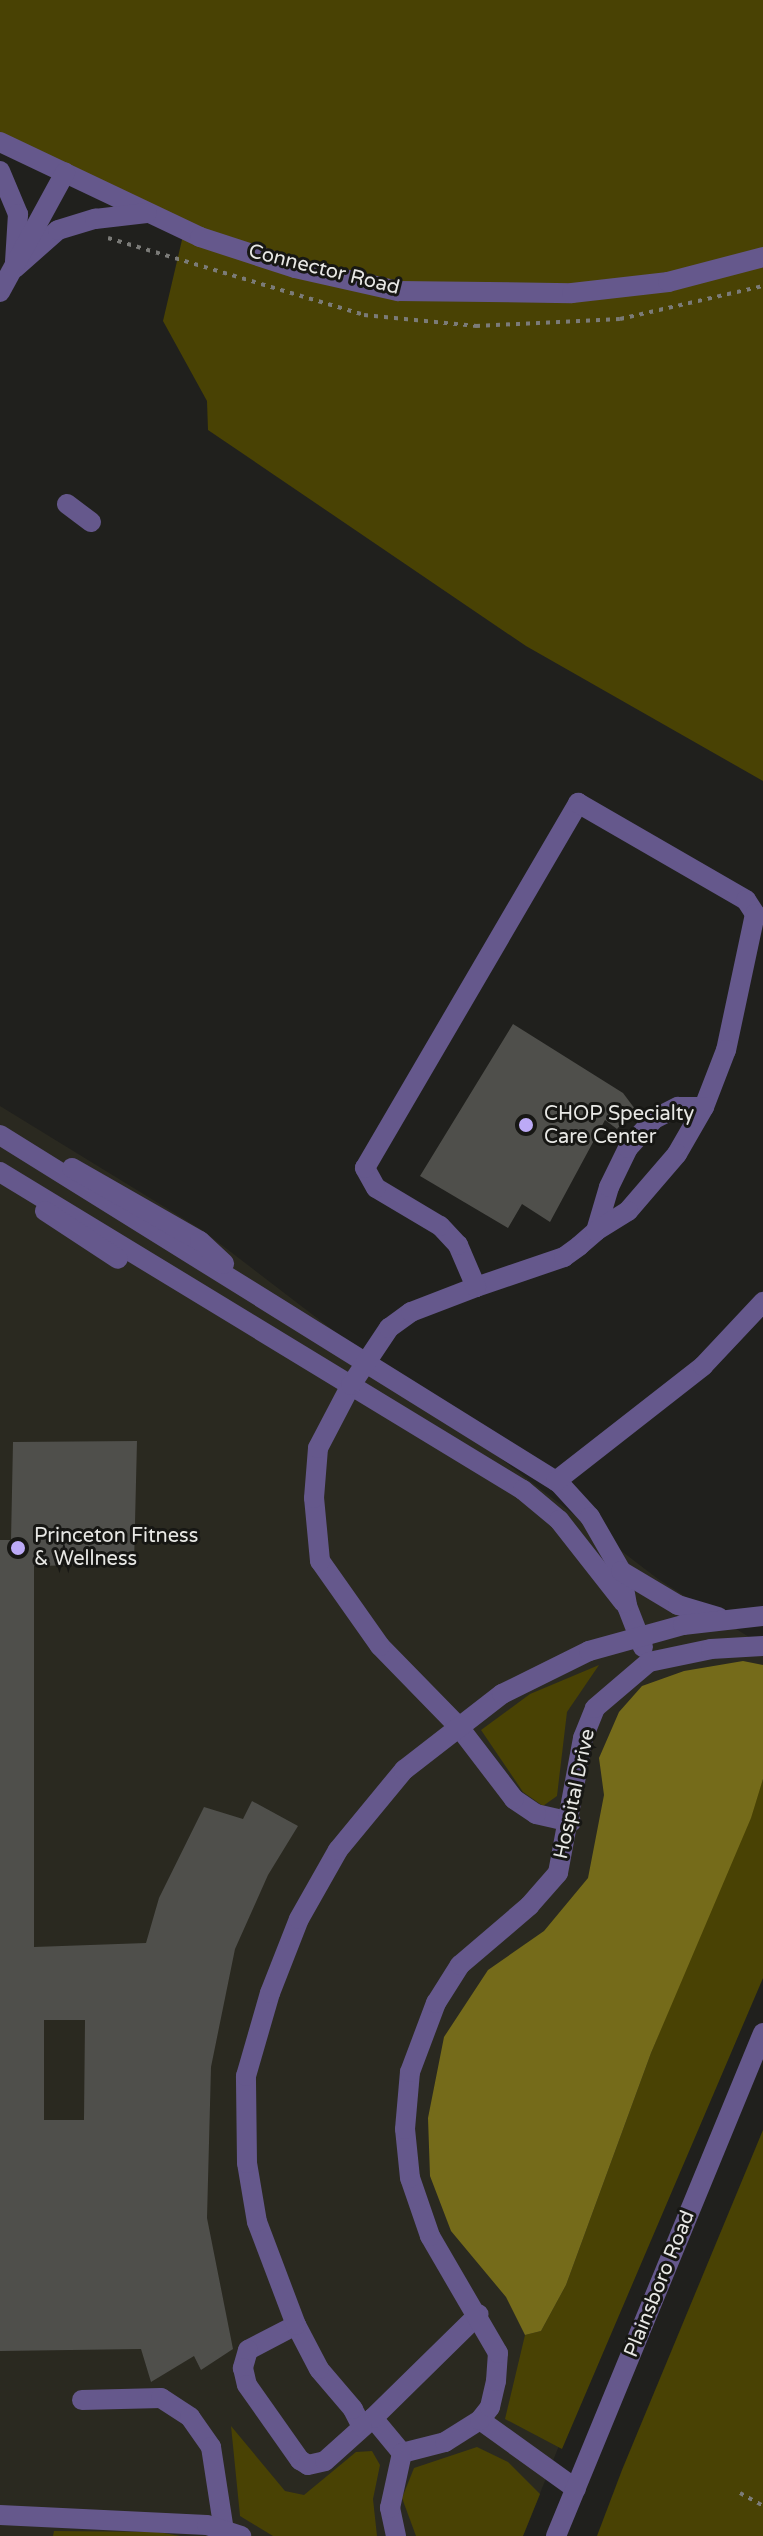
<!DOCTYPE html>
<style>
body{margin:0}
#map{position:relative;width:763px;height:2536px;overflow:hidden;background:#20201d;font-family:"Varela Round",sans-serif}
div>[style]{position:absolute}
.built>*{inset:0;background:#2a2920}
.green>*{inset:0;background:#494204}
.water>*{inset:0;background:#756b1a}
.building>*{inset:0;background:#4f4f4b}
.path>*{height:4px;margin-top:-2px;transform-origin:0;background:repeating-linear-gradient(90deg,#7b7b78 0 4px,transparent 0 10px)}
.minor>*{height:20px;margin:-10px;padding:0 10px;transform-origin:10px;border-radius:10px;background:#65588c}
.dots>*{width:22px;height:22px;translate:-50% -50%;box-sizing:border-box;border:4px solid #171714;border-radius:50%}
span{translate:-50% -50%;white-space:nowrap;text-align:center;line-height:1.15;-webkit-text-stroke:6px #171714;paint-order:stroke}
.street-label{font-size:20px;color:#e8e8e5}
.poi-label{font-size:20px;color:#e8e8e5}
.left{translate:0 -50%;text-align:left}
</style>
<div id="map">
<div class="built">
<i style="clip-path:polygon(0 1106px,202px 1230px,658px 1579px,763px 1646px,763px 1934px,523px 2536px,0 2536px)"></i>
</div>
<div class="green">
<i style="clip-path:polygon(0 0,763px 0,763px 781px,526px 646px,208px 430px,207px 401px,163px 321px,185px 227px,0 136px)"></i>
<i style="clip-path:polygon(599px 1665px,567px 1712px,557px 1796px,543px 1806px,523px 1792px,481px 1730px,530px 1694px)"></i>
<i style="clip-path:polygon(763px 1779px,763px 1978px,562px 2449px,505px 2419px,525px 2335px,541px 2331px,566px 2285px,651px 2053px)"></i>
<i style="clip-path:polygon(763px 2130px,763px 2536px,597px 2536px,622px 2470px)"></i>
<i style="clip-path:polygon(231px 2426px,285px 2491px,304px 2495px,356px 2452px,372px 2451px,380px 2465px,373px 2499px,377px 2536px,273px 2536px,240px 2516px)"></i>
<i style="clip-path:polygon(477px 2447px,508px 2462px,540px 2494px,523px 2536px,416px 2536px,402px 2498px,414px 2468px)"></i>
<i style="clip-path:polygon(54px 2531px,158px 2532px,180px 2536px,53px 2536px)"></i>
</div>
<div class="water">
<i style="clip-path:polygon(743px 1661px,763px 1665px,763px 1779px,751px 1818px,651px 2053px,566px 2285px,541px 2331px,525px 2335px,506px 2297px,451px 2231px,430px 2176px,428px 2118px,444px 2037px,488px 1970px,544px 1931px,588px 1878px,604px 1795px,599px 1758px,619px 1712px,642px 1686px,684px 1671px)"></i>
</div>
<div class="building">
<i style="clip-path:polygon(513px 1024px,623px 1093px,635px 1109px,617px 1129px,605px 1120px,550px 1222px,522px 1204px,508px 1228px,420px 1176px)"></i>
<i style="clip-path:polygon(evenodd,137px 1441px,134px 1564px,34px 1566px,34px 1947px,146px 1943px,159px 1898px,204px 1807px,243px 1819px,252px 1801px,298px 1826px,268px 1875px,235px 1949px,211px 2067px,207px 2218px,233px 2349px,201px 2370px,194px 2356px,151px 2382px,141px 2349px,0 2351px,0 1540px,11px 1540px,13px 1442px,137px 1441px,44px 2020px,85px 2020px,84px 2120px,44px 2120px,44px 2020px)"></i>
</div>
<div class="path">
<i style="left:108px;top:238px;width:267px;rotate:16.7deg"></i>
<i style="left:364px;top:315px;width:113px;rotate:5.6deg"></i>
<i style="left:476px;top:326px;width:144px;rotate:-2.8deg"></i>
<i style="left:620px;top:319px;width:147px;rotate:-13deg"></i>
<i style="left:740px;top:2493px;width:26px;rotate:29deg"></i>
</div>
<div class="minor">
<i style="left:0;top:142px;width:221px;rotate:25.4deg"></i>
<i style="left:200px;top:237px;width:100px;rotate:18.1deg"></i>
<i style="left:295px;top:268px;width:106px;rotate:12.6deg"></i>
<i style="left:398px;top:291px;width:174px;rotate:0.7deg"></i>
<i style="left:572px;top:293px;width:97px;rotate:-6.5deg"></i>
<i style="left:668px;top:282px;width:98px;rotate:-14.7deg"></i>
<i style="left:0;top:171px;width:47px;rotate:67.3deg"></i>
<i style="left:18px;top:214px;width:48px;rotate:93.6deg"></i>
<i style="left:15px;top:268px;width:57px;rotate:-41.5deg"></i>
<i style="left:58px;top:230px;width:39px;rotate:-17deg"></i>
<i style="left:95px;top:219px;width:52px;rotate:-6.6deg"></i>
<i style="left:0;top:292px;width:136px;rotate:-61.4deg"></i>
<i style="left:67px;top:504px;width:30px;rotate:37deg"></i>
<i style="left:0;top:1135px;width:658px;rotate:31.9deg"></i>
<i style="left:559px;top:1483px;width:46px;rotate:47.6deg"></i>
<i style="left:590px;top:1517px;width:62px;rotate:60.1deg"></i>
<i style="left:621px;top:1571px;width:36px;rotate:80deg"></i>
<i style="left:627px;top:1606px;width:44px;rotate:68.7deg"></i>
<i style="left:72px;top:1168px;width:147px;rotate:29.7deg"></i>
<i style="left:200px;top:1241px;width:33px;rotate:43deg"></i>
<i style="left:0;top:1172px;width:612px;rotate:31.3deg"></i>
<i style="left:523px;top:1490px;width:47px;rotate:39.8deg"></i>
<i style="left:559px;top:1520px;width:105px;rotate:51.9deg"></i>
<i style="left:45px;top:1211px;width:87px;rotate:33.3deg"></i>
<i style="left:476px;top:1287px;width:93px;rotate:-18.8deg"></i>
<i style="left:564px;top:1257px;width:19px;rotate:-36deg"></i>
<i style="left:579px;top:1246px;width:23px;rotate:-41deg"></i>
<i style="left:596px;top:1231px;width:46px;rotate:-73.5deg"></i>
<i style="left:609px;top:1187px;width:43px;rotate:-64deg"></i>
<i style="left:628px;top:1148px;width:39px;rotate:-48deg"></i>
<i style="left:654px;top:1119px;width:27px;rotate:-27deg"></i>
<i style="left:678px;top:1107px;width:26px"></i>
<i style="left:556px;top:1481px;width:187px;rotate:-38deg"></i>
<i style="left:703px;top:1366px;width:88px;rotate:-46.8deg"></i>
<i style="left:621px;top:1571px;width:66px;rotate:30.8deg"></i>
<i style="left:678px;top:1605px;width:42px;rotate:16.7deg"></i>
<i style="left:571px;top:1822px;width:36px;rotate:-167deg"></i>
<i style="left:536px;top:1814px;width:27px;rotate:-146deg"></i>
<i style="left:514px;top:1799px;width:91px;rotate:-127.4deg"></i>
<i style="left:459px;top:1727px;width:113px;rotate:-134.3deg"></i>
<i style="left:380px;top:1646px;width:104px;rotate:-125.2deg"></i>
<i style="left:320px;top:1561px;width:63px;rotate:-95.4deg"></i>
<i style="left:314px;top:1498px;width:50px;rotate:-85.4deg"></i>
<i style="left:318px;top:1448px;width:71px;rotate:-62.4deg"></i>
<i style="left:351px;top:1385px;width:69px;rotate:-56.3deg"></i>
<i style="left:389px;top:1328px;width:27px;rotate:-36deg"></i>
<i style="left:411px;top:1312px;width:70px;rotate:-21deg"></i>
<i style="left:476px;top:1287px;width:46px;rotate:-113.2deg"></i>
<i style="left:458px;top:1245px;width:26px;rotate:-133deg"></i>
<i style="left:440px;top:1226px;width:74px;rotate:-149.3deg"></i>
<i style="left:376px;top:1188px;width:23px;rotate:-119deg"></i>
<i style="left:365px;top:1168px;width:423px;rotate:-59.7deg"></i>
<i style="left:578px;top:803px;width:194px;rotate:30deg"></i>
<i style="left:746px;top:900px;width:17px;rotate:57deg"></i>
<i style="left:755px;top:914px;width:139px;rotate:102deg"></i>
<i style="left:726px;top:1050px;width:61px;rotate:111.1deg"></i>
<i style="left:704px;top:1107px;width:54px;rotate:119.9deg"></i>
<i style="left:677px;top:1154px;width:75px;rotate:130.7deg"></i>
<i style="left:628px;top:1211px;width:38px;rotate:148deg"></i>
<i style="left:296px;top:2325px;width:54px;rotate:152.5deg"></i>
<i style="left:248px;top:2350px;width:19px;rotate:106deg"></i>
<i style="left:243px;top:2368px;width:17px;rotate:77deg"></i>
<i style="left:247px;top:2385px;width:92px;rotate:54.8deg"></i>
<i style="left:300px;top:2460px;width:9px;rotate:32deg"></i>
<i style="left:308px;top:2465px;width:17px;rotate:-13deg"></i>
<i style="left:325px;top:2461px;width:64px;rotate:-41.9deg"></i>
<i style="left:373px;top:2418px;width:45px;rotate:50.4deg"></i>
<i style="left:82px;top:2400px;width:79px;rotate:-1.5deg"></i>
<i style="left:161px;top:2398px;width:35px;rotate:33deg"></i>
<i style="left:190px;top:2417px;width:37px;rotate:55deg"></i>
<i style="left:211px;top:2447px;width:85px;rotate:81.2deg"></i>
<i style="left:373px;top:2418px;width:148px;rotate:-44.5deg"></i>
<i style="left:480px;top:2420px;width:118px;rotate:35.7deg"></i>
<i style="left:362px;top:2427px;width:20px;rotate:-117deg"></i>
<i style="left:353px;top:2409px;width:52px;rotate:-130.4deg"></i>
<i style="left:319px;top:2369px;width:50px;rotate:-117.6deg"></i>
<i style="left:296px;top:2325px;width:110px;rotate:-110.7deg"></i>
<i style="left:257px;top:2222px;width:60px;rotate:-99.6deg"></i>
<i style="left:247px;top:2163px;width:87px;rotate:-90.7deg"></i>
<i style="left:246px;top:2076px;width:86px;rotate:-73.9deg"></i>
<i style="left:270px;top:1993px;width:79px;rotate:-68.6deg"></i>
<i style="left:299px;top:1919px;width:79px;rotate:-60.5deg"></i>
<i style="left:338px;top:1850px;width:104px;rotate:-50.5deg"></i>
<i style="left:404px;top:1770px;width:124px;rotate:-37.8deg"></i>
<i style="left:502px;top:1694px;width:97px;rotate:-26.3deg"></i>
<i style="left:589px;top:1651px;width:98px;rotate:-15.5deg"></i>
<i style="left:683px;top:1625px;width:81px;rotate:-6.4deg"></i>
<i style="left:402px;top:2453px;width:44px;rotate:-14.3deg"></i>
<i style="left:445px;top:2442px;width:41px;rotate:-32.2deg"></i>
<i style="left:480px;top:2420px;width:16px;rotate:-52deg"></i>
<i style="left:490px;top:2407px;width:27px;rotate:-77deg"></i>
<i style="left:496px;top:2381px;width:28px;rotate:-86deg"></i>
<i style="left:498px;top:2353px;width:135px;rotate:-120.2deg"></i>
<i style="left:430px;top:2236px;width:61px;rotate:-109deg"></i>
<i style="left:410px;top:2178px;width:49px;rotate:-95.8deg"></i>
<i style="left:405px;top:2129px;width:57px;rotate:-85deg"></i>
<i style="left:410px;top:2072px;width:74px;rotate:-69.4deg"></i>
<i style="left:436px;top:2003px;width:45px;rotate:-57.7deg"></i>
<i style="left:460px;top:1965px;width:91px;rotate:-40.5deg"></i>
<i style="left:529px;top:1906px;width:44px;rotate:-48.7deg"></i>
<i style="left:558px;top:1873px;width:137px;rotate:-79.5deg"></i>
<i style="left:583px;top:1738px;width:32px;rotate:-68deg"></i>
<i style="left:595px;top:1708px;width:71px;rotate:-40.4deg"></i>
<i style="left:649px;top:1662px;width:63px;rotate:-11.8deg"></i>
<i style="left:711px;top:1649px;width:52px;rotate:-3.3deg"></i>
<i style="left:0;top:2515px;width:207px;rotate:2.8deg"></i>
<i style="left:207px;top:2525px;width:36px;rotate:18deg"></i>
<i style="left:396px;top:2536px;width:29px;rotate:-102deg"></i>
<i style="left:390px;top:2508px;width:56px;rotate:-77.7deg"></i>
<i style="left:556px;top:2536px;width:544px;rotate:-67.63deg"></i>
</div>
<div class="dots">
<i style="left:526px;top:1125px;background:#bcaaf6"></i>
<i style="left:18px;top:1548px;background:#bcaaf6"></i>
</div>
<div class="street-label">
<span style="left:324px;top:270px;rotate:14deg">Connector Road</span>
<span style="left:575px;top:1794px;rotate:-78deg">Hospital Drive</span>
<span style="left:660px;top:2284px;rotate:-68deg">Plainsboro Road</span>
</div>
<div class="poi-label">
<span class="left" style="left:544px;top:1126px">CHOP Specialty<br>Care Center</span>
<span class="left" style="left:34px;top:1548px">Princeton Fitness<br>&amp; Wellness</span>
</div>
</div>
